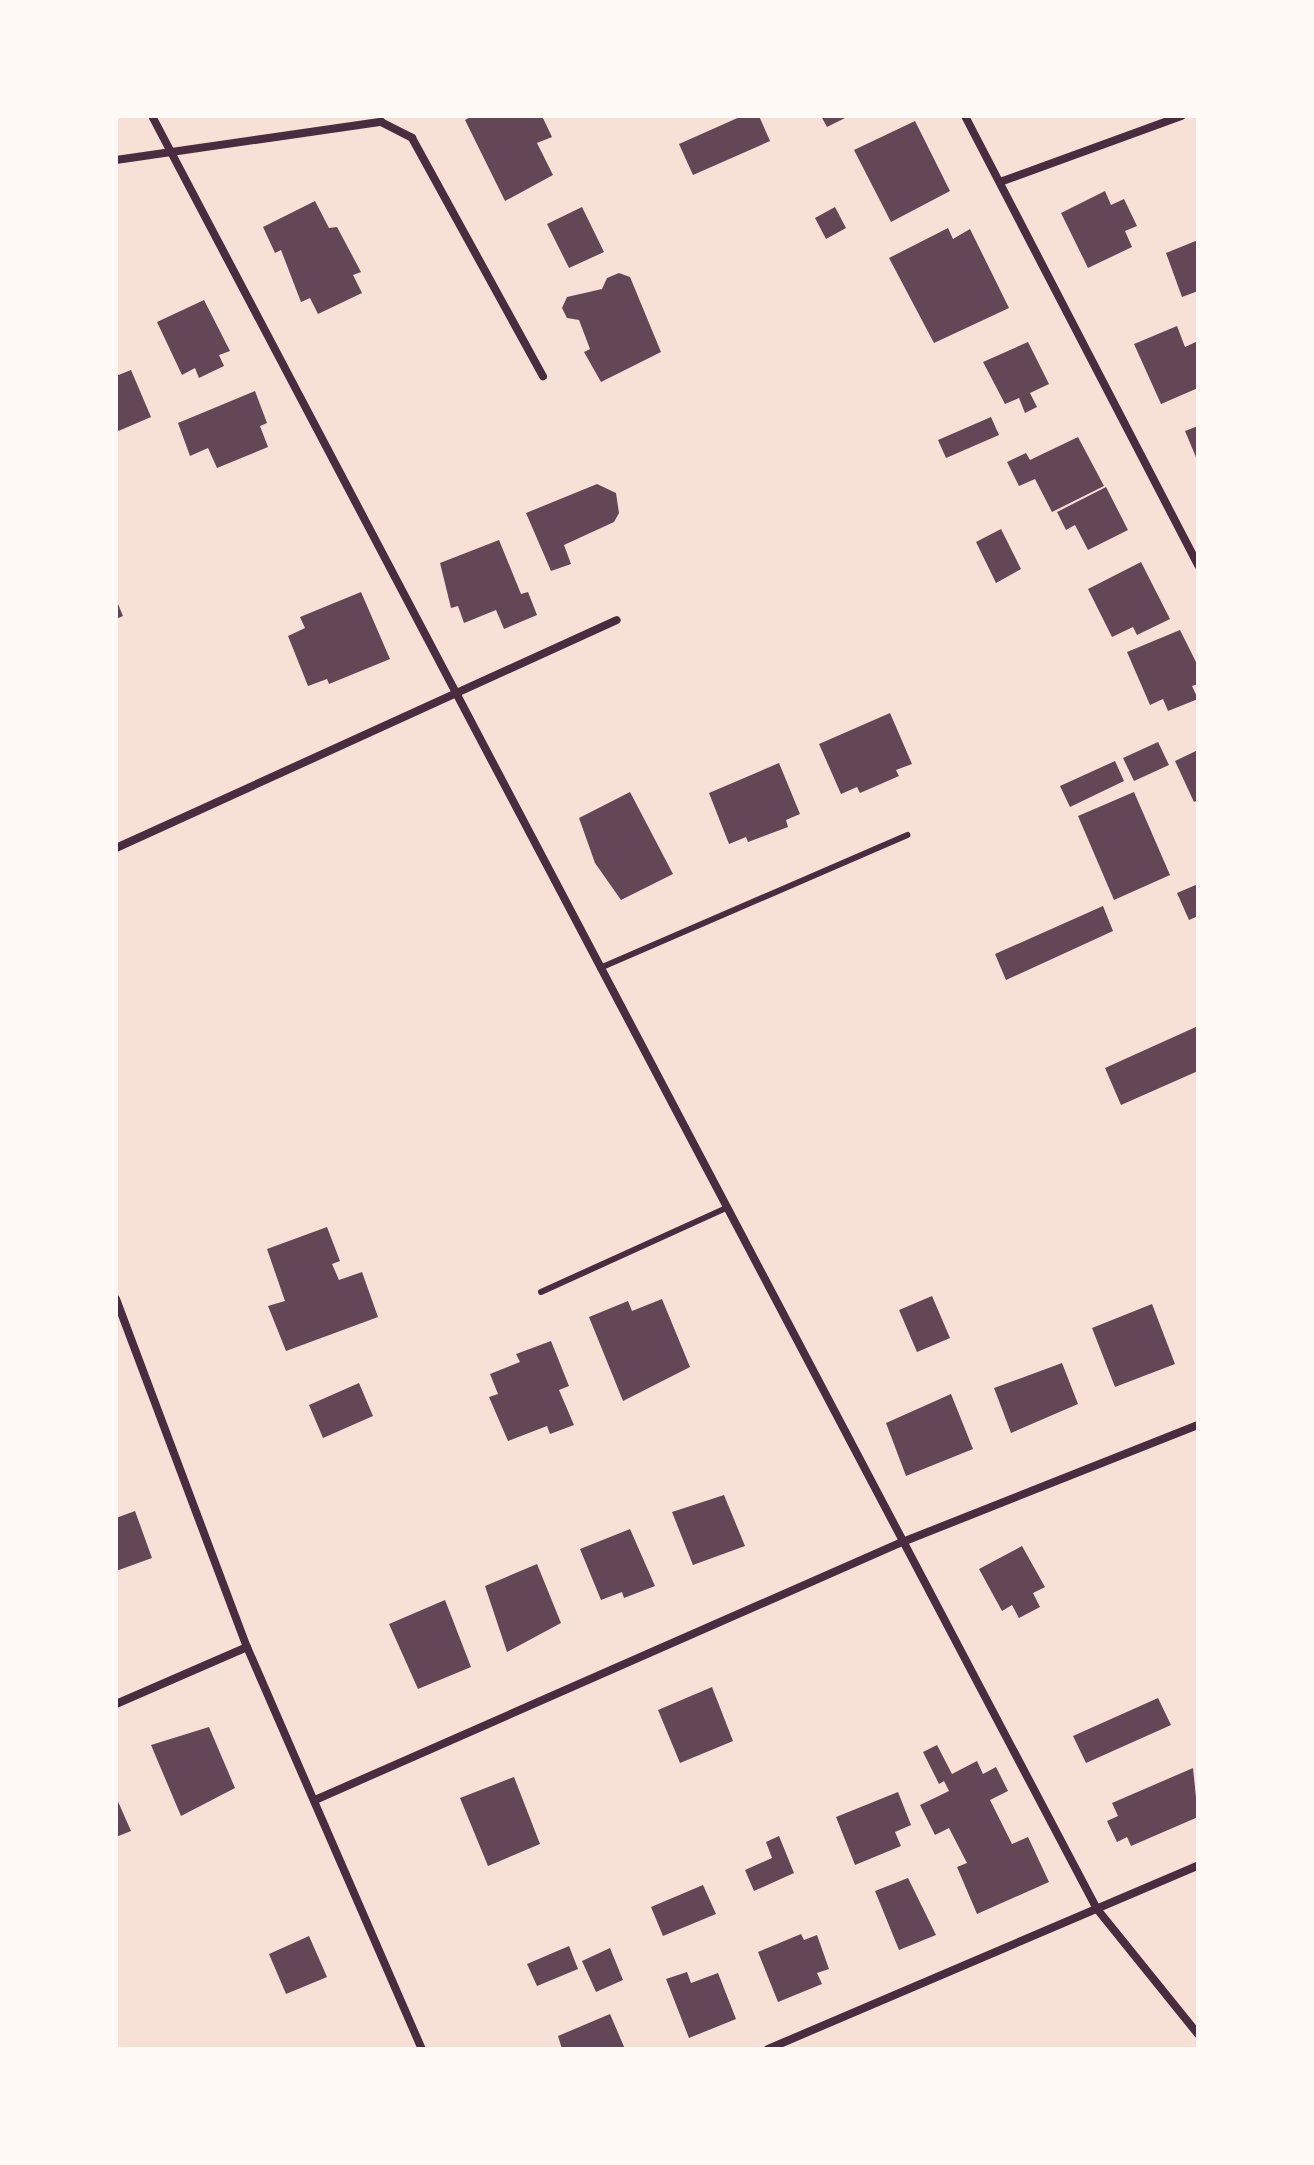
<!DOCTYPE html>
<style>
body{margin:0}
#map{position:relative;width:1314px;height:2165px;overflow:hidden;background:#f7e1d7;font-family:"Public Sans",sans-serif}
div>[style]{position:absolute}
.building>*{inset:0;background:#644757}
.service>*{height:6px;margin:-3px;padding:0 3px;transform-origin:3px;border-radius:3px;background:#4a2c40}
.minor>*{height:8px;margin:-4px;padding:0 4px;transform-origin:4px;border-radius:4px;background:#4a2c40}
span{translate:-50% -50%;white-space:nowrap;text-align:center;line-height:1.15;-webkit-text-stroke:6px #fffaf5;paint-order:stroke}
.frame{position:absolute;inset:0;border:118px solid #fffaf5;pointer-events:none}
</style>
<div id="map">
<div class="building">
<i style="clip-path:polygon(472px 116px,542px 116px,552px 137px,537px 143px,553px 175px,505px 201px,465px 120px)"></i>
<i style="clip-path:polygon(742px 116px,759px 116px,770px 141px,693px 175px,679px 144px)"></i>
<i style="clip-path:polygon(821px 116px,849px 116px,827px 127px)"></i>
<i style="clip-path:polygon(915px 121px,950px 191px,891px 222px,854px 150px)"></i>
<i style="clip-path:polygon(1105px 191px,1111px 205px,1124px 199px,1137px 226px,1125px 231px,1132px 247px,1088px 268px,1061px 213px)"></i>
<i style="clip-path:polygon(315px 201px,329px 228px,337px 227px,361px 272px,353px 275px,362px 293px,318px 314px,310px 298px,301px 302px,281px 250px,275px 253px,263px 227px)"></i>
<i style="clip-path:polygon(582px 207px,604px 252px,569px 268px,547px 224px)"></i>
<i style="clip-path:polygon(835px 207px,846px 228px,826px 239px,815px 218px)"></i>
<i style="clip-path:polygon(948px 228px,953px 239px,970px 229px,1009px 308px,934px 343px,889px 258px)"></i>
<i style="clip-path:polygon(1198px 240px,1198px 291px,1182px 297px,1166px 253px)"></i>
<i style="clip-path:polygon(619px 273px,630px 277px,661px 352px,601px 382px,584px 352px,590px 349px,579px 320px,567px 318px,562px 308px,567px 297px,602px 289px,607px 278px)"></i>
<i style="clip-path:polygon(204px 300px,230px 351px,219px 355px,224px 366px,199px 378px,195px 368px,182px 375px,157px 322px)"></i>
<i style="clip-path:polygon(1177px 326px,1185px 347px,1198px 341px,1198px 388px,1161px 404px,1134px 344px)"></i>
<i style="clip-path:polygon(1028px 342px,1049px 384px,1030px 393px,1037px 407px,1025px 413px,1019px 398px,1005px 404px,983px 362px)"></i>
<i style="clip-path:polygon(131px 370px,151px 417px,116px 432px,116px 376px)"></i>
<i style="clip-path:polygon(255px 391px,267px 423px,260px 426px,268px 447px,217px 468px,208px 448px,190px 456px,178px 423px)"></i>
<i style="clip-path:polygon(991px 417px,999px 435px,946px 458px,938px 440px)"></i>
<i style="clip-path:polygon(1198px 426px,1198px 462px,1185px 431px)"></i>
<i style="clip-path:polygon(1078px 437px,1104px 486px,1052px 512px,1035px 479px,1019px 486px,1007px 462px,1026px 453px,1030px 460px)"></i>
<i style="clip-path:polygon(597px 484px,616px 493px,619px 513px,614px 522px,564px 545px,571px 564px,551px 571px,526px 513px)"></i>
<i style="clip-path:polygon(1106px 487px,1128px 530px,1088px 550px,1075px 525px,1066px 530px,1057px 512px)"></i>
<i style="clip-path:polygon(1001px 529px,1021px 569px,996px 583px,976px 542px)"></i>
<i style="clip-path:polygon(499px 540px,521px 594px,528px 592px,537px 615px,504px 629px,496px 610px,464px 623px,458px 606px,451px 608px,440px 563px)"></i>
<i style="clip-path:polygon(1141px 562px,1170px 619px,1137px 635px,1133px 627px,1112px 637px,1088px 589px)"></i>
<i style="clip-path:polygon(361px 592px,390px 659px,329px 684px,327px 679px,308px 686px,288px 636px,305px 628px,300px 617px)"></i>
<i style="clip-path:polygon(116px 599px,123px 616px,116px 619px)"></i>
<i style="clip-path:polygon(1180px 630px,1198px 666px,1198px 684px,1192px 686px,1198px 699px,1168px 711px,1163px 699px,1150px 705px,1127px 652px)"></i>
<i style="clip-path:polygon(890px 713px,912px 764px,896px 770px,899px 776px,860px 793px,857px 787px,841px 794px,819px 744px)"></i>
<i style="clip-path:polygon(1158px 742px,1169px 765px,1134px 781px,1123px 758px)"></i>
<i style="clip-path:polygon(1198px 750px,1198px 800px,1194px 802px,1175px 761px)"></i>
<i style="clip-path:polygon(1115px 761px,1124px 781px,1070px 807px,1060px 786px)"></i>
<i style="clip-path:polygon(779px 763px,800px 814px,786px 820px,788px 827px,748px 842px,746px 837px,729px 844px,709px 793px)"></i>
<i style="clip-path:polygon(630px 792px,673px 874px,621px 900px,595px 863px,579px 818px)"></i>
<i style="clip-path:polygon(1134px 792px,1170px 875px,1114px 900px,1078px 816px)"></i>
<i style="clip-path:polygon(1198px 884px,1198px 916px,1189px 920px,1177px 893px)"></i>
<i style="clip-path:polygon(1103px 906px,1113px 931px,1006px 980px,995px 954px)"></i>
<i style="clip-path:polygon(1198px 1026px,1198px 1071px,1121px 1105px,1105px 1068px)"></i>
<i style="clip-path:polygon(327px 1227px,340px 1261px,332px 1264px,339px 1280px,362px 1272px,378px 1317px,286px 1351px,268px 1306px,285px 1301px,267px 1249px)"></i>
<i style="clip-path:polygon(932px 1296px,950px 1338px,917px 1352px,899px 1310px)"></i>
<i style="clip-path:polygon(662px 1299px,690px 1367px,623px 1401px,589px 1317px,628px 1301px,632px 1311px)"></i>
<i style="clip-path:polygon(1152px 1304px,1175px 1364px,1115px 1387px,1092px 1328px)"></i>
<i style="clip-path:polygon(551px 1341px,569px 1386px,559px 1390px,574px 1425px,550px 1434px,547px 1426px,508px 1441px,489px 1397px,498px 1394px,490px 1374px,520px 1362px,516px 1354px)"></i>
<i style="clip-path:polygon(1062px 1363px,1078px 1404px,1011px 1433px,994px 1388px)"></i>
<i style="clip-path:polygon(359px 1383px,373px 1416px,323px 1438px,309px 1405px)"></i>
<i style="clip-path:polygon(951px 1394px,973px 1449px,906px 1476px,886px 1423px)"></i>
<i style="clip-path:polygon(724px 1495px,745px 1546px,693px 1565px,672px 1512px)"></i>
<i style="clip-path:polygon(135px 1511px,152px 1558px,116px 1571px,116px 1518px)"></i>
<i style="clip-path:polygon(630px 1529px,655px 1586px,624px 1598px,622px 1592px,601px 1600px,580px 1549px)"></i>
<i style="clip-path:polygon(1022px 1546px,1045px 1587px,1033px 1593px,1040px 1607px,1019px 1618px,1012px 1605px,1002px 1611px,979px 1569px)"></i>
<i style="clip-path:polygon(537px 1564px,561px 1623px,507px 1652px,485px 1586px)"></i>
<i style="clip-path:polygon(445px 1600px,471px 1667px,418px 1689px,389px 1624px)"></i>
<i style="clip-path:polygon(712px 1687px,733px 1741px,680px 1763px,658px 1710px)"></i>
<i style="clip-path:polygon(1158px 1698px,1171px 1725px,1086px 1763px,1073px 1736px)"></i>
<i style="clip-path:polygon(209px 1727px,235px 1788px,181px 1816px,151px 1745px)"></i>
<i style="clip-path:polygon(937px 1745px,952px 1774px,977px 1761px,983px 1774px,996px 1767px,1008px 1791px,990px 1800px,1012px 1844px,1028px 1837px,1049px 1882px,977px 1914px,957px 1867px,967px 1863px,949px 1828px,935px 1835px,920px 1805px,949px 1791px,944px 1781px,939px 1784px,923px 1752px)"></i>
<i style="clip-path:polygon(1193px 1768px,1198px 1817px,1131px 1846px,1127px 1837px,1117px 1842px,1107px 1821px,1118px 1816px,1112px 1803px)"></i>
<i style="clip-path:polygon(514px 1777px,540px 1844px,488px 1866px,460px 1798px)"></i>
<i style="clip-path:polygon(898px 1792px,911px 1825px,895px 1832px,901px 1846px,855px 1865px,836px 1817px)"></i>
<i style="clip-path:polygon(116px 1797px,131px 1831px,116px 1837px)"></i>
<i style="clip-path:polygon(779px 1836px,794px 1873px,754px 1891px,745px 1870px,772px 1858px,766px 1842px)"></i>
<i style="clip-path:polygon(908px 1878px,936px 1935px,899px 1950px,875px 1891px)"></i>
<i style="clip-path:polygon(703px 1885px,716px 1914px,663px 1936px,651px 1907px)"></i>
<i style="clip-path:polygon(801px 1934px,804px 1940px,817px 1935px,829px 1969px,817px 1973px,822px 1984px,778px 2002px,758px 1952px)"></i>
<i style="clip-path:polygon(309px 1936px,327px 1977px,286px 1994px,269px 1954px)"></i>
<i style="clip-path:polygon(569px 1946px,578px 1969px,537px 1986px,527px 1964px)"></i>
<i style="clip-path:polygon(610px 1948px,623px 1980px,596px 1992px,582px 1961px)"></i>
<i style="clip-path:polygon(687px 1972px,691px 1983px,718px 1973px,736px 2019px,689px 2038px,666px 1979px)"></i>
<i style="clip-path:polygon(610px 2014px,625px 2049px,562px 2049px,558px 2036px)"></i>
</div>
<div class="service">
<i style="left:600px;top:968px;width:335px;rotate:-23.4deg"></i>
<i style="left:541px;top:1292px;width:203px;rotate:-24.4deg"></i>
</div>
<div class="minor">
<i style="left:152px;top:116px;width:2027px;rotate:62.21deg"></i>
<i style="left:1097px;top:1909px;width:161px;rotate:51.1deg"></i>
<i style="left:965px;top:116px;width:506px;rotate:62.57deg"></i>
<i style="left:116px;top:160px;width:268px;rotate:-8.2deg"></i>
<i style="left:381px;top:122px;width:35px;rotate:27deg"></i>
<i style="left:412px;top:138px;width:272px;rotate:61.2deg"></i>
<i style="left:1000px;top:182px;width:193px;rotate:-20deg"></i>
<i style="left:116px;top:848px;width:550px;rotate:-24.47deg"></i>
<i style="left:116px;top:1299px;width:372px;rotate:69.4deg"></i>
<i style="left:247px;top:1647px;width:438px;rotate:66.5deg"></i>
<i style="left:116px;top:1704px;width:143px;rotate:-23.5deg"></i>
<i style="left:315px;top:1800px;width:639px;rotate:-23.72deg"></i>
<i style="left:900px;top:1543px;width:321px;rotate:-21.6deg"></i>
<i style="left:768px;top:2049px;width:467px;rotate:-23.1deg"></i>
</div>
<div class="frame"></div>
</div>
